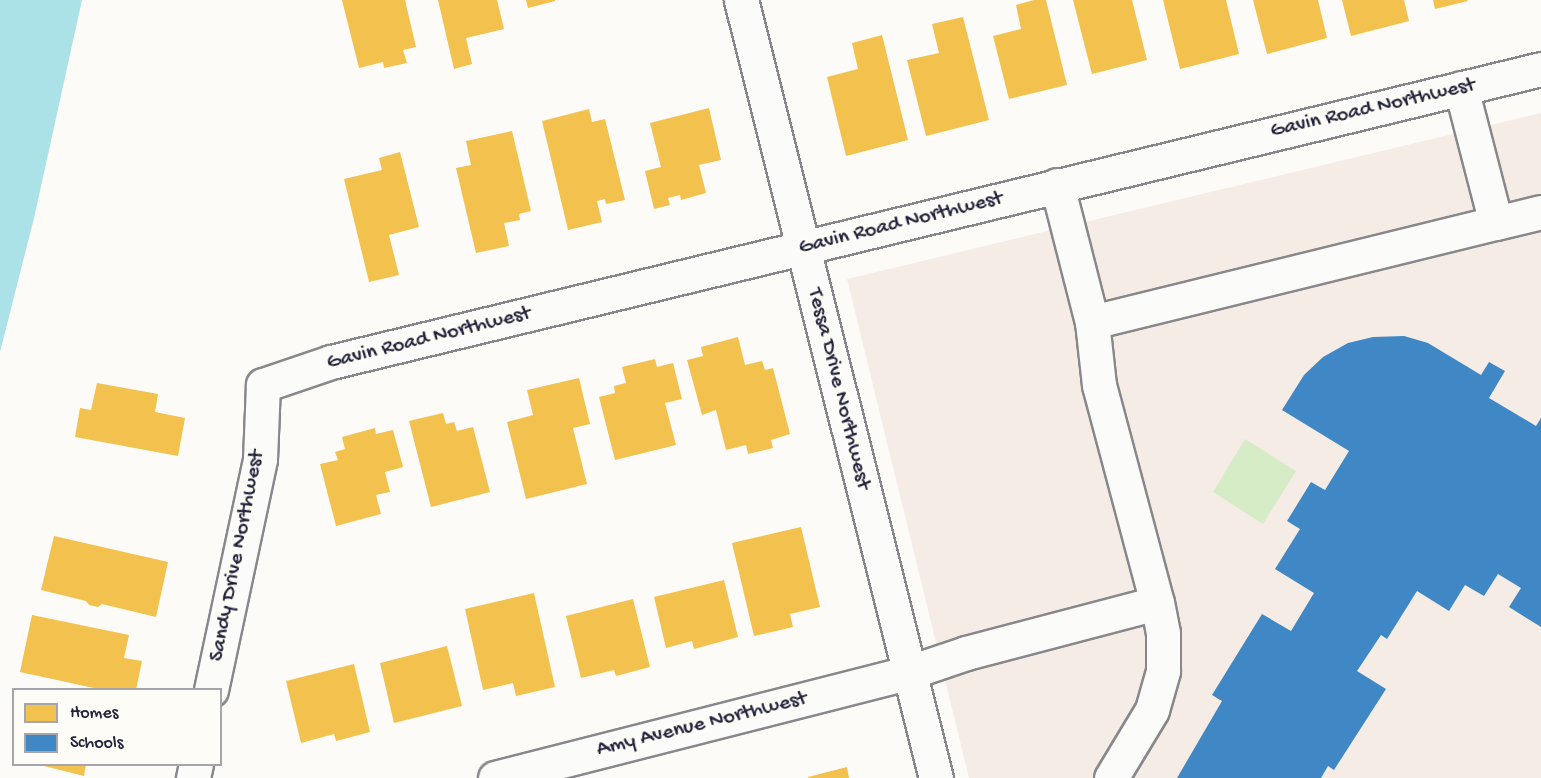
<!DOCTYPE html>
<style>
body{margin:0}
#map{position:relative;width:1541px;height:778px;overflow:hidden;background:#fcfbf8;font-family:"Gochi Hand",sans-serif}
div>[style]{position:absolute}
.built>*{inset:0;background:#f6ece6}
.green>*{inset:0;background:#d5ecc6}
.water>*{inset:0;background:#aae2e7}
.homes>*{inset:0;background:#f2c14e}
.schools>*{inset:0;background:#3f88c5}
.roads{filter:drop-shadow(2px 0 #88888c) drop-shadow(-2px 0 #88888c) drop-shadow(0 2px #88888c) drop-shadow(0 -2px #88888c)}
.minor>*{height:33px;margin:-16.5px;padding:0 16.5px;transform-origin:16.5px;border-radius:16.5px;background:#fbfbf9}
span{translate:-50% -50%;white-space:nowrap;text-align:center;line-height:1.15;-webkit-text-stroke:6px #fdfcf7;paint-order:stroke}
.street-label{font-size:22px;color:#22223b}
.legend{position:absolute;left:12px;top:688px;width:210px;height:78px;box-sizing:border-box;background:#fdfcf7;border:2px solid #a5a5ac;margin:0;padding:8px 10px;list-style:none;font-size:18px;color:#22223b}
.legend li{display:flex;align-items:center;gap:12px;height:30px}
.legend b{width:30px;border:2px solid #a5a5ac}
</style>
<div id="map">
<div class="built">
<i style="clip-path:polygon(1541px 113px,1541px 778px,969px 778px,847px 279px)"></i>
</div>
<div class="green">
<i style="clip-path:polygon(1245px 439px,1296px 471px,1263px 524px,1213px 492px)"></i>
</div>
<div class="water">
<i style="clip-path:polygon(0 0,82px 0,34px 218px,0 352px)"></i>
</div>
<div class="homes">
<i style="clip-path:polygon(342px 0,405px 0,416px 47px,403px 50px,407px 63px,384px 68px,383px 62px,359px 68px)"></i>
<i style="clip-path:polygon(438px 0,497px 0,504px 29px,466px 38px,472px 64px,454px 69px)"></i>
<i style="clip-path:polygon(526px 0,555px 0,555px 1px,528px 8px)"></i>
<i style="clip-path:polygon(1034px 0,1046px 0,1067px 85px,1009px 99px,993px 36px,1021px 29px,1016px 5px)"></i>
<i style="clip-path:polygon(1073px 0,1132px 0,1147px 60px,1092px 74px)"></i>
<i style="clip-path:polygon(1163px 0,1226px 0,1239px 54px,1180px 69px)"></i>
<i style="clip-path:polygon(1253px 0,1318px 0,1327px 38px,1267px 54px)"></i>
<i style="clip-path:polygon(1342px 0,1404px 0,1409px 21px,1351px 36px)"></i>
<i style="clip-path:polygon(1433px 0,1467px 0,1468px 1px,1435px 9px)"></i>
<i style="clip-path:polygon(963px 17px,989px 120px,926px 136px,907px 60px,939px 53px,932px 24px)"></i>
<i style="clip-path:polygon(882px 35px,908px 140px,846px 156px,827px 77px,858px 69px,852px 43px)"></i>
<i style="clip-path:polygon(709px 108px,721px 160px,699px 165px,706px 193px,681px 200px,680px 195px,668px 198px,670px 205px,654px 209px,645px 171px,661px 167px,650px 123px)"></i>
<i style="clip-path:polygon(589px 109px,592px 122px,605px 119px,625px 200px,606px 204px,605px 199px,597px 201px,602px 222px,568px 230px,542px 121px)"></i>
<i style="clip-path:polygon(512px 131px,531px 211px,519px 214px,520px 220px,504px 223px,509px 246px,476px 253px,456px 168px,471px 165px,466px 141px)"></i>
<i style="clip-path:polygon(400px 152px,419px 227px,389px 235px,399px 275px,369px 282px,344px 179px,382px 170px,379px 158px)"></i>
<i style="clip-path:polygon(738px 337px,745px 365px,762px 361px,765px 370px,773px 368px,790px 434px,771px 440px,773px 448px,748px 454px,746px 445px,726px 450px,716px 410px,702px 415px,687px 360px,703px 356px,701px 347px)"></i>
<i style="clip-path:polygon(655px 359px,657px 367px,673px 363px,682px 399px,665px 403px,676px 445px,615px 460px,599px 397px,615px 393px,614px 386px,626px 383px,622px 367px)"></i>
<i style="clip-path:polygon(579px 378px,590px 424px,573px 428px,587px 484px,526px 499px,507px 422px,533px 415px,527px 390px)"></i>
<i style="clip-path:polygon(97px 383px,158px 394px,155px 412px,185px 418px,178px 456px,75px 437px,80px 408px,91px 410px)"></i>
<i style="clip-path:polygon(443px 413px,446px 424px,454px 422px,457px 431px,473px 427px,490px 492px,431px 507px,409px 421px)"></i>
<i style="clip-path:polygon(375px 428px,376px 434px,393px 430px,403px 467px,385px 472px,390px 492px,376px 495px,381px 514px,336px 526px,320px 464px,338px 460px,335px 452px,345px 449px,342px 437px)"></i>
<i style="clip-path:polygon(801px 527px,820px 607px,790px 614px,793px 627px,754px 636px,732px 543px)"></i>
<i style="clip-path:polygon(54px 536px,168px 562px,156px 617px,102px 604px,98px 607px,89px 605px,86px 601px,41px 590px)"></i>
<i style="clip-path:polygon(724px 580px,738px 637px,694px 649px,692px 641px,666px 648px,654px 597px)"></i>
<i style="clip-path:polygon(534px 593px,555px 687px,516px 696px,513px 683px,483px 690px,465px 609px)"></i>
<i style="clip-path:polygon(633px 599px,650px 667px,616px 676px,614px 670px,581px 678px,566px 616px)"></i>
<i style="clip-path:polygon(32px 615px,129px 635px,124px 658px,142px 661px,136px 690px,103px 690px,20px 672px)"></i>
<i style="clip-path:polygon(447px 646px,462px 706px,394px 723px,380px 663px)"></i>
<i style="clip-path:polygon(354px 664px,370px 732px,336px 741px,334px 734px,301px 743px,286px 681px)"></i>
<i style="clip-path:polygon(36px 764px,86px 764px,84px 776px)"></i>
<i style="clip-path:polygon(847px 767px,849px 778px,808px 778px,808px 777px)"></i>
</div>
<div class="schools">
<i style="clip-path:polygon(1404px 336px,1428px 343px,1481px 375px,1489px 362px,1505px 371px,1489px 398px,1536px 426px,1541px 418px,1541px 627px,1509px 607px,1521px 588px,1498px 574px,1484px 596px,1465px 585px,1449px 611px,1417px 591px,1387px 639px,1381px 635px,1357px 671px,1386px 689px,1334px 770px,1328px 766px,1321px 778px,1177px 778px,1222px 701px,1212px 695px,1262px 614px,1291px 631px,1314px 593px,1275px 569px,1300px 529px,1287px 521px,1311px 482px,1325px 490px,1349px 451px,1282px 410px,1304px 375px,1323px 357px,1348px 343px,1373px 337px)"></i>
</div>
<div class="roads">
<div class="minor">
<i style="left:741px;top:0;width:802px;rotate:75.93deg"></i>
<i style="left:1461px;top:88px;width:139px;rotate:75.5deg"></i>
<i style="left:1496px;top:223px;width:46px;rotate:-13.7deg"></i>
<i style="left:1057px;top:185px;width:141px;rotate:75.7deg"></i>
<i style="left:1092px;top:322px;width:416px;rotate:-13.8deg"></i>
<i style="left:211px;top:690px;width:236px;rotate:-78deg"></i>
<i style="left:260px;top:459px;width:74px;rotate:-87.7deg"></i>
<i style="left:263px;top:385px;width:72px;rotate:-18.7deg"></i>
<i style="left:331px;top:362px;width:1245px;rotate:-13.61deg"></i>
<i style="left:193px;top:778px;width:14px;rotate:-78deg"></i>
<i style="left:495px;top:778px;width:428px;rotate:-14.3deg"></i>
<i style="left:910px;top:672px;width:59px;rotate:-18.7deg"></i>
<i style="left:966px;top:653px;width:197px;rotate:-14.7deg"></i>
<i style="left:1157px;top:603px;width:226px;rotate:-104.9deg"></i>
<i style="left:1099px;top:385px;width:63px;rotate:-96.3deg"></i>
<i style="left:1111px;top:778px;width:79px;rotate:-58.9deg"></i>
<i style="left:1152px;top:710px;width:41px;rotate:-74.2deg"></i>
<i style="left:1163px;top:671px;width:38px;rotate:-90deg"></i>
<i style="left:1163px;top:633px;width:31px;rotate:-101deg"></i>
</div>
</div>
<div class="street-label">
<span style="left:1373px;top:109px;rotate:-13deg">Gavin Road Northwest</span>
<span style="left:901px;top:224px;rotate:-14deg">Gavin Road Northwest</span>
<span style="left:429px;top:339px;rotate:-14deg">Gavin Road Northwest</span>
<span style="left:838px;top:389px;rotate:76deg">Tessa Drive Northwest</span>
<span style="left:238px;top:556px;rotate:-79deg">Sandy Drive Northwest</span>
<span style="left:702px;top:725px;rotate:-14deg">Amy Avenue Northwest</span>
</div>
<ul class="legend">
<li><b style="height:16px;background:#f2c14e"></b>Homes</li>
<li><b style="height:16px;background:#3f88c5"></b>Schools</li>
</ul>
</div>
